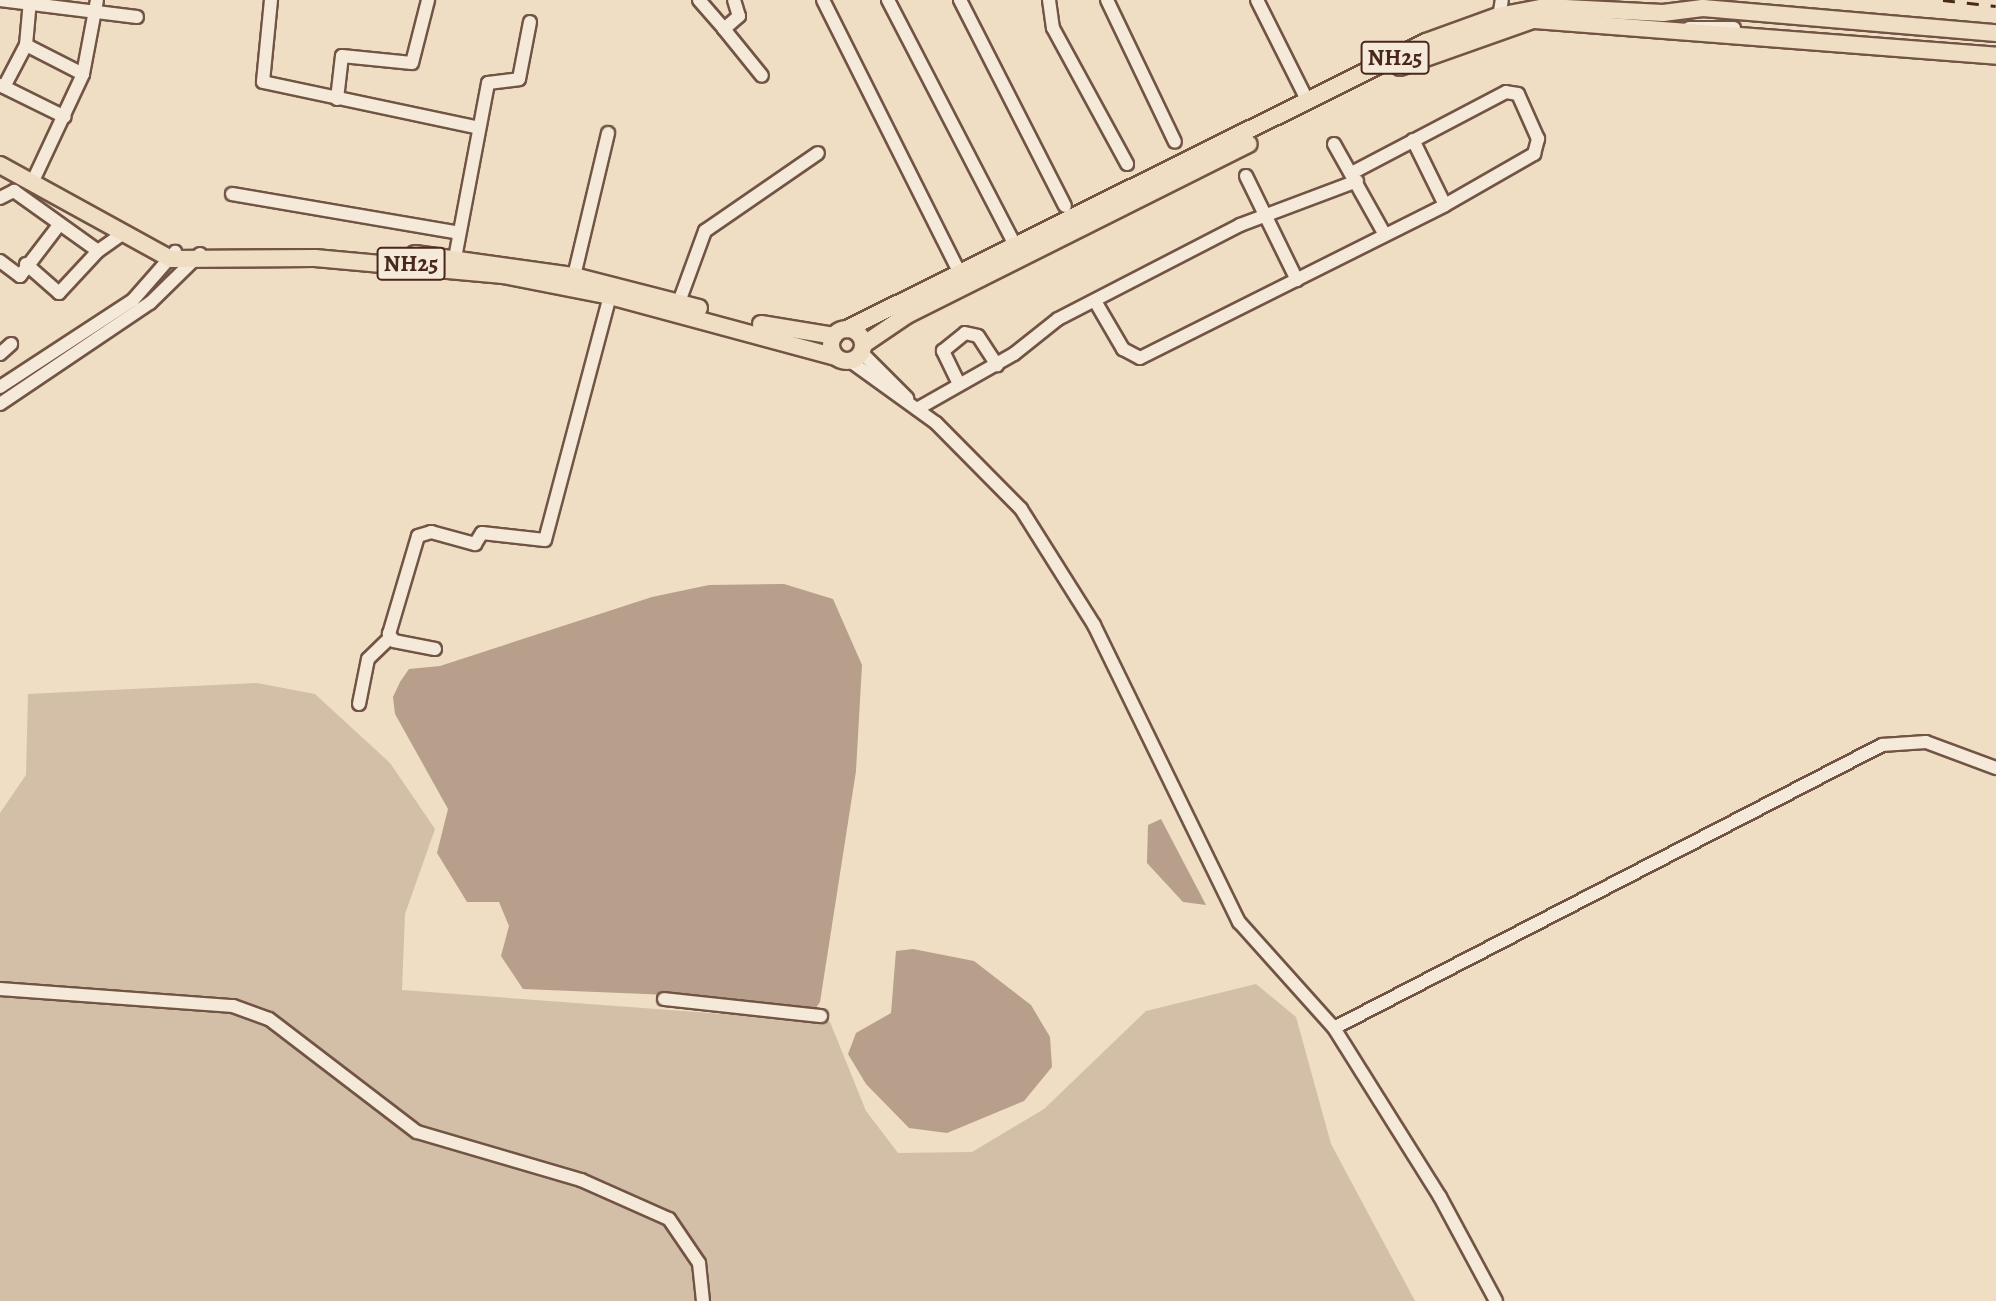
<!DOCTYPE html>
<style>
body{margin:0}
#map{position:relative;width:1996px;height:1301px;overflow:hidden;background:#efddc4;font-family:Alegreya,serif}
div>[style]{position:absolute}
.green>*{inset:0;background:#d3bea7}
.water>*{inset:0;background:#b79f8b}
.roads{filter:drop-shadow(2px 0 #725445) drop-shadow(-2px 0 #725445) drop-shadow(0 2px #725445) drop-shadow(0 -2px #725445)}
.minor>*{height:12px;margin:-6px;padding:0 6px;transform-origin:6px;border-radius:6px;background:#f5e9d9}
.major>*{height:16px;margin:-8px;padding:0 8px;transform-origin:8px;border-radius:8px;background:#efddc4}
.major>.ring{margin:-8px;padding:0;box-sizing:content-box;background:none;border:16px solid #efddc4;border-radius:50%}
.rail>*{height:2.5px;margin-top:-1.25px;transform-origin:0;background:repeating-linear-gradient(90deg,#49271b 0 12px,transparent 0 24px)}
span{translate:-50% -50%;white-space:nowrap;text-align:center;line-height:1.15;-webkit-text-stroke:5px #f5e9d9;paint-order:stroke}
.shield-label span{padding:2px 5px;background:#f5e9d9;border:2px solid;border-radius:5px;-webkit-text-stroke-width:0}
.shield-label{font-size:23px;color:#49271b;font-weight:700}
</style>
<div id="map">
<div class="green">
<i style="clip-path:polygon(257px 683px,315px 694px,390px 763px,435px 829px,405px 914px,402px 990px,830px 1022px,866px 1111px,898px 1153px,972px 1152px,1044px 1109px,1146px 1011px,1256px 984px,1296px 1017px,1331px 1144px,1415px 1301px,0 1301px,0 813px,26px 775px,28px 694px)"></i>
</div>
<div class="water">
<i style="clip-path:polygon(784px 584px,833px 599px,862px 665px,856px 771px,820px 1002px,813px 1012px,670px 995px,523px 989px,501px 956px,509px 926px,499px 902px,467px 902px,437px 853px,448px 809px,395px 714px,393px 697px,400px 682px,409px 669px,440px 666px,652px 597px,709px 585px)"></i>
<i style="clip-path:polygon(1161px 819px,1206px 905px,1183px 902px,1147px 863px,1148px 825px)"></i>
<i style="clip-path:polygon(913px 949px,974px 961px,1031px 1005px,1050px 1037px,1052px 1067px,1024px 1101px,947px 1133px,909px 1128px,866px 1084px,848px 1054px,856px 1033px,891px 1013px,896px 951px)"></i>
</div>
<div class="roads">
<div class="minor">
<i style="left:0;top:0;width:138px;rotate:7.1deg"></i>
<i style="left:271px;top:0;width:82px;rotate:95.6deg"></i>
<i style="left:263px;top:82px;width:221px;rotate:12deg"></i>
<i style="left:699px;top:0;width:38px;rotate:49deg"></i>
<i style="left:734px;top:0;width:17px;rotate:73deg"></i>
<i style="left:739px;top:16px;width:20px;rotate:139deg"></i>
<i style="left:724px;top:29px;width:60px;rotate:51deg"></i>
<i style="left:823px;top:0;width:308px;rotate:63.4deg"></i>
<i style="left:888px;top:0;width:283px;rotate:62.6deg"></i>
<i style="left:960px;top:0;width:231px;rotate:63deg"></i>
<i style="left:1049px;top:0;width:28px;rotate:82deg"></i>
<i style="left:1053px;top:28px;width:155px;rotate:61.4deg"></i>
<i style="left:1107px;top:0;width:157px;rotate:64.4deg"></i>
<i style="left:1257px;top:0;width:114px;rotate:63.4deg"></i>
<i style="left:1498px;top:24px;width:24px;rotate:-81deg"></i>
<i style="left:1689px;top:28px;width:45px"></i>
<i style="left:26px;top:45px;width:64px;rotate:27deg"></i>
<i style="left:0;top:85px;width:72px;rotate:26.2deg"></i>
<i style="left:4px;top:87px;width:47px;rotate:-62.4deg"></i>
<i style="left:26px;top:45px;width:45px;rotate:-84.9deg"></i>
<i style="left:337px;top:99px;width:43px;rotate:-83.4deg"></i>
<i style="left:342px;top:56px;width:70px;rotate:5.7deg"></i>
<i style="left:412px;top:63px;width:65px;rotate:-75.7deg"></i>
<i style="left:1413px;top:140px;width:72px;rotate:63.8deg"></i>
<i style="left:1334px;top:144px;width:104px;rotate:60.7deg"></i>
<i style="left:1246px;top:176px;width:116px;rotate:63.9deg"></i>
<i style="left:32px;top:183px;width:120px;rotate:-64.9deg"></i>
<i style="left:83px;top:74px;width:75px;rotate:-79.3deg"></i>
<i style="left:232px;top:194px;width:230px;rotate:9.7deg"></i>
<i style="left:0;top:198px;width:16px;rotate:-27deg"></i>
<i style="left:14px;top:191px;width:103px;rotate:35.5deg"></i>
<i style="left:98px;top:251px;width:28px;rotate:-35deg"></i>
<i style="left:455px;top:258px;width:178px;rotate:-79.3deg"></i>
<i style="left:488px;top:83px;width:31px;rotate:-7deg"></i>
<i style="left:519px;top:79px;width:58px;rotate:-79.1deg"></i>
<i style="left:0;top:261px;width:25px;rotate:37deg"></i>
<i style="left:20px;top:276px;width:64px;rotate:-52.6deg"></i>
<i style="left:26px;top:264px;width:44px;rotate:41.3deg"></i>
<i style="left:59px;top:293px;width:57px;rotate:-47.1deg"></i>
<i style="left:574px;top:276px;width:147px;rotate:-76.6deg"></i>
<i style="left:1095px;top:301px;width:56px;rotate:59.7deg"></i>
<i style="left:1123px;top:349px;width:19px;rotate:28deg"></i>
<i style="left:1140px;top:358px;width:341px;rotate:-26.6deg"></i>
<i style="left:1445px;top:205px;width:103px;rotate:-29.8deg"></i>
<i style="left:1534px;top:154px;width:16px;rotate:-75deg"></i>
<i style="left:1538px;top:139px;width:49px;rotate:-114deg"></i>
<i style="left:1518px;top:94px;width:12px;rotate:-171deg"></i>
<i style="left:1506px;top:92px;width:174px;rotate:152.3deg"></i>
<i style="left:679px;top:302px;width:76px;rotate:-69.9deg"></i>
<i style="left:705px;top:231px;width:137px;rotate:-34.6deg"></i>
<i style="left:862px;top:353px;width:64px;rotate:45deg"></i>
<i style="left:0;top:354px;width:15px;rotate:-42deg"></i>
<i style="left:850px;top:361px;width:106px;rotate:35.8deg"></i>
<i style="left:936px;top:423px;width:121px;rotate:45.3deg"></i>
<i style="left:1021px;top:509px;width:137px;rotate:57.8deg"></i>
<i style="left:1094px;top:625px;width:331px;rotate:64deg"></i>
<i style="left:1239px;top:922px;width:142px;rotate:48.1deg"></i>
<i style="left:1334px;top:1028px;width:199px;rotate:57.9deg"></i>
<i style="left:1440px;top:1197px;width:118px;rotate:61.7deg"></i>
<i style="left:959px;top:384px;width:37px;rotate:-116deg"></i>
<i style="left:943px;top:351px;width:28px;rotate:-39deg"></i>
<i style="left:965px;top:333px;width:13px;rotate:13deg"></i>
<i style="left:978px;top:336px;width:35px;rotate:57deg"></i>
<i style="left:0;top:387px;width:159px;rotate:-33.2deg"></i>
<i style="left:133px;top:300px;width:64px;rotate:-48.8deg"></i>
<i style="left:0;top:404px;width:181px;rotate:-34deg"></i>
<i style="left:150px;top:303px;width:70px;rotate:-44.4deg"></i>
<i style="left:917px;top:409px;width:112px;rotate:-29.6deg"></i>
<i style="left:1014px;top:354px;width:56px;rotate:-38.5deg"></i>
<i style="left:1058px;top:319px;width:205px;rotate:-27.3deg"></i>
<i style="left:1240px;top:225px;width:125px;rotate:-20.6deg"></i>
<i style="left:435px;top:649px;width:42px;rotate:-169deg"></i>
<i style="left:394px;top:641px;width:9px;rotate:-126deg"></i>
<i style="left:389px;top:634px;width:102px;rotate:-73.5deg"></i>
<i style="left:418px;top:536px;width:14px;rotate:-17deg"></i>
<i style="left:431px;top:532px;width:46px;rotate:15.3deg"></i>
<i style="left:475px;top:544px;width:13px;rotate:-58deg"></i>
<i style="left:482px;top:533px;width:63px;rotate:6.3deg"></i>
<i style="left:545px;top:540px;width:253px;rotate:-75.1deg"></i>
<i style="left:359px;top:704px;width:46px;rotate:-78.7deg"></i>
<i style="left:368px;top:659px;width:30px;rotate:-44deg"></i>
<i style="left:0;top:989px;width:234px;rotate:4.2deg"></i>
<i style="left:233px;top:1006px;width:38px;rotate:20deg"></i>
<i style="left:269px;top:1019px;width:186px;rotate:37.4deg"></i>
<i style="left:417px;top:1132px;width:171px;rotate:16.3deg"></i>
<i style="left:581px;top:1180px;width:96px;rotate:23.9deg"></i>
<i style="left:669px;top:1219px;width:53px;rotate:55.7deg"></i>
<i style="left:699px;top:1263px;width:38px;rotate:84deg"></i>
<i style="left:664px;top:999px;width:158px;rotate:6.2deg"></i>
<i style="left:1334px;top:1028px;width:617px;rotate:-27.31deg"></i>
<i style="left:1882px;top:745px;width:44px;rotate:-3.9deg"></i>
<i style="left:1926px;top:742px;width:75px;rotate:20.4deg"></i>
</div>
<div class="major">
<i style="left:1400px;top:67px;width:141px;rotate:-19.5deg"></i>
<i style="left:1533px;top:20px;width:464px;rotate:4.4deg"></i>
<i style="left:0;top:165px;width:195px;rotate:28.8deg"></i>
<i style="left:171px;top:259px;width:144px;rotate:-0.4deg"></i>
<i style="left:315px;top:258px;width:189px;rotate:5.2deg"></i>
<i style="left:503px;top:275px;width:109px;rotate:11.1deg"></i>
<i style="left:610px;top:296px;width:234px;rotate:15.1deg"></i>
<i style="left:415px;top:254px;width:161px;rotate:7.9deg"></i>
<i style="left:574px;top:276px;width:129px;rotate:14.4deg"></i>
<i style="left:761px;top:324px;width:74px;rotate:9.3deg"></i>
<i style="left:847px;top:329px;width:646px;rotate:-26.37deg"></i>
<i style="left:1426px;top:42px;width:77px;rotate:-19.9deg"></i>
<i style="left:1498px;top:16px;width:49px;rotate:-10.6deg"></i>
<i style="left:1546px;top:7px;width:117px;rotate:2.9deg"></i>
<i style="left:1663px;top:13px;width:40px;rotate:-7.1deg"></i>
<i style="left:1703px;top:8px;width:294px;rotate:4.9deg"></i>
<i class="ring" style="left:831px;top:329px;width:16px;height:16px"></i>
<i style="left:863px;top:345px;width:53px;rotate:-34.3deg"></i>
<i style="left:907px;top:315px;width:382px;rotate:-26.6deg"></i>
</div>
</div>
<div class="rail">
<i style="left:1943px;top:0;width:53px;rotate:6.5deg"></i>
</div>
<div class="shield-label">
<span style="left:1395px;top:58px">NH25</span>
<span style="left:411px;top:264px">NH25</span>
</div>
</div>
